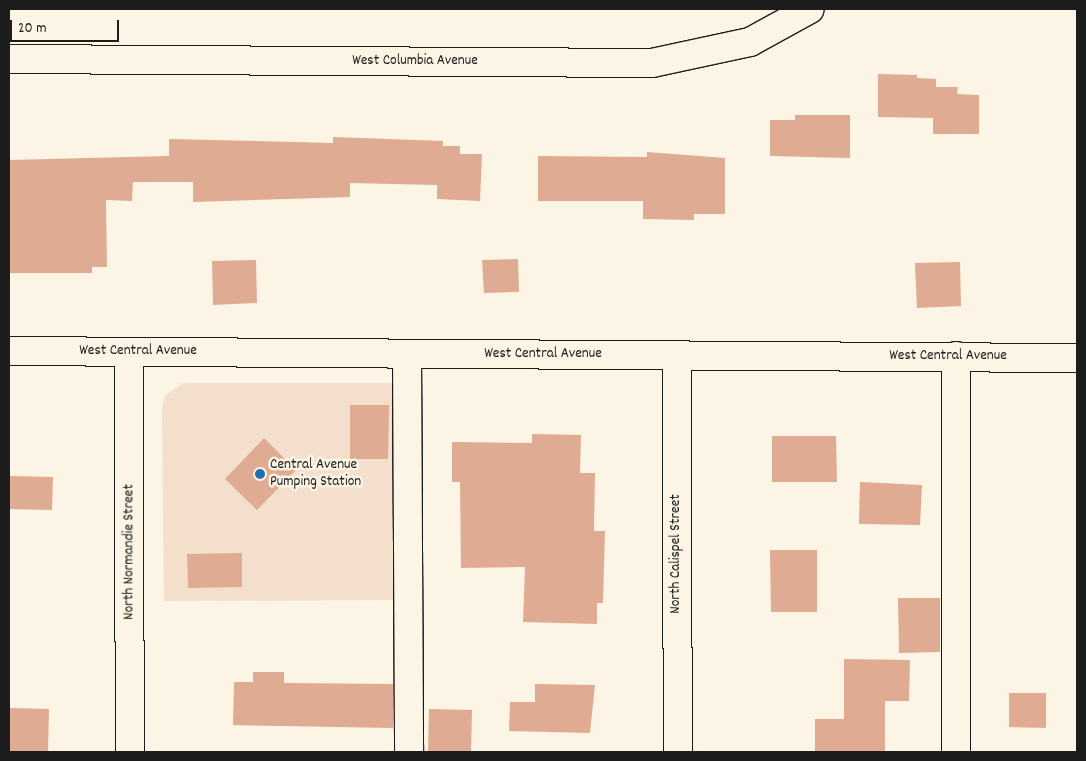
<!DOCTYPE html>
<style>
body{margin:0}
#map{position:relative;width:1086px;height:761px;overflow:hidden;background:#fcf5e5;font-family:Dekko,sans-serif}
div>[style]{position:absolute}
.built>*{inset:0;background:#f3dfcc}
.building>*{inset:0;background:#dfab93}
.roads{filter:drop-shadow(1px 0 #1c1c1c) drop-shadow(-1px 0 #1c1c1c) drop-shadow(0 1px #1c1c1c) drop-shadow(0 -1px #1c1c1c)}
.minor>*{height:28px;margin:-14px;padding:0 14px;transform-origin:14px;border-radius:14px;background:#fcf5e5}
.dots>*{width:14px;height:14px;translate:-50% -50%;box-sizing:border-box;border:2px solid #fcf5e5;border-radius:50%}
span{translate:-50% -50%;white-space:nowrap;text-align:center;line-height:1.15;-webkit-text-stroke:5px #fcf5e5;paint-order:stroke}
.street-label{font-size:15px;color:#1c1c1c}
.poi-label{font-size:15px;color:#1c1c1c}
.left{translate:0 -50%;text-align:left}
.frame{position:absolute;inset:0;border:10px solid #1c1c1c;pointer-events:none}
.scale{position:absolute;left:10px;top:20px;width:109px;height:22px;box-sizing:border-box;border:2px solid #1c1c1c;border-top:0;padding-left:6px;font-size:15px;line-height:18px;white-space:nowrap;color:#1c1c1c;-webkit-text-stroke:4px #fcf5e5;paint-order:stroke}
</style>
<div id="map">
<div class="built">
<i style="clip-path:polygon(183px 383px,404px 383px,405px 600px,164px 601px,162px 408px,165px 396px)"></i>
</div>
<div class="building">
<i style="clip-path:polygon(878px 74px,917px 75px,917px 78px,936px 79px,936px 87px,958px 87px,957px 94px,979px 95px,979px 134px,933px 134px,933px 118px,878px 117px)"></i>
<i style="clip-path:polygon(795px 115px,850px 115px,850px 158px,770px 156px,770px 120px,795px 120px)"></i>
<i style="clip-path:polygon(333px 137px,443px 141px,443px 146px,460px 146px,460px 154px,482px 154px,480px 201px,437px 199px,437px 185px,350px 183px,350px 197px,193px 202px,193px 182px,133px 182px,132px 201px,106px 200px,107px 267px,92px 267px,92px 273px,9px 273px,9px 160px,169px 156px,169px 139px,333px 143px)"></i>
<i style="clip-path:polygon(647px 152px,725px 158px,725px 214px,694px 214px,694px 220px,643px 219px,643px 201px,538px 201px,538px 156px,647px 157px)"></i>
<i style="clip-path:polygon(518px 259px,519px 292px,484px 293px,482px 260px)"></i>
<i style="clip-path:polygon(256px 260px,257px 303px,213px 305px,212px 261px)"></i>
<i style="clip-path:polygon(960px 262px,961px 306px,917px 308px,915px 263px)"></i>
<i style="clip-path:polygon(350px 405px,389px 405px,388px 459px,350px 459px)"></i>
<i style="clip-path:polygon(532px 434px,581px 435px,580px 473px,595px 473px,594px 531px,605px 531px,603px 603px,597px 603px,597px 624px,523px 622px,525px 567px,461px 568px,460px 482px,452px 482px,452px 442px,532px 443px)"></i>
<i style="clip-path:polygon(772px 436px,836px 436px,837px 482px,772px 482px)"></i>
<i style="clip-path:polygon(264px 438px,296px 470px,257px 510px,225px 479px)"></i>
<i style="clip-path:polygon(9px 476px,53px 477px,52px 510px,9px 509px)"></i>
<i style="clip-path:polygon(860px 482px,922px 485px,920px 525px,859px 524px)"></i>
<i style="clip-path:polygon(770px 550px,817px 550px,817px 612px,771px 612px)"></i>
<i style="clip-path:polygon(242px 553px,242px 587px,188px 588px,187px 554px)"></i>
<i style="clip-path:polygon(898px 598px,940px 598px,940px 652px,899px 653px)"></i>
<i style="clip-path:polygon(844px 659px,910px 660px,909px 701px,885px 701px,885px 752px,815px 752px,815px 719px,844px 719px)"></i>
<i style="clip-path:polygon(253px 672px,284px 672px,284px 683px,393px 684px,393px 728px,233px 725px,234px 682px,253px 682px)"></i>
<i style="clip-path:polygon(535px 684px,595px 685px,590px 733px,509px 731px,510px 702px,535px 702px)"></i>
<i style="clip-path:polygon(1009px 693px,1046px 693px,1046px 728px,1009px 727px)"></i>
<i style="clip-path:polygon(9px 708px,49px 709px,48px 752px,9px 752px)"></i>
<i style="clip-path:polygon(429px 709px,472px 710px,471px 752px,428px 752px)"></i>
</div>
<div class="roads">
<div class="minor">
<i style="left:9px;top:59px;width:643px;rotate:0.36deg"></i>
<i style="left:652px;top:63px;width:100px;rotate:-12.1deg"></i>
<i style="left:750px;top:42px;width:68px;rotate:-28.8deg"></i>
<i style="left:9px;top:351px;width:1068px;rotate:0.38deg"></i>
<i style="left:129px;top:352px;width:400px;rotate:89.9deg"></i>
<i style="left:407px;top:354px;width:398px;rotate:89.7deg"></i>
<i style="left:677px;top:356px;width:396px;rotate:89.9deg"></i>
<i style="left:956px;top:356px;width:396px;rotate:90deg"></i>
</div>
</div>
<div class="dots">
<i style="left:260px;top:474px;background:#1f6fb2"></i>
</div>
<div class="street-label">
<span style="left:415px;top:62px">West Columbia Avenue</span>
<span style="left:138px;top:352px">West Central Avenue</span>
<span style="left:543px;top:355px">West Central Avenue</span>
<span style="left:948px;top:357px">West Central Avenue</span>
<span style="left:130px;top:552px;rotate:-90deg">North Normandie Street</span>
<span style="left:677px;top:554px;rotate:-90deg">North Calispel Street</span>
</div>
<div class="poi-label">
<span class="left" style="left:270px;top:474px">Central Avenue<br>Pumping Station</span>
</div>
<div class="frame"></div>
<div class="scale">20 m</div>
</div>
